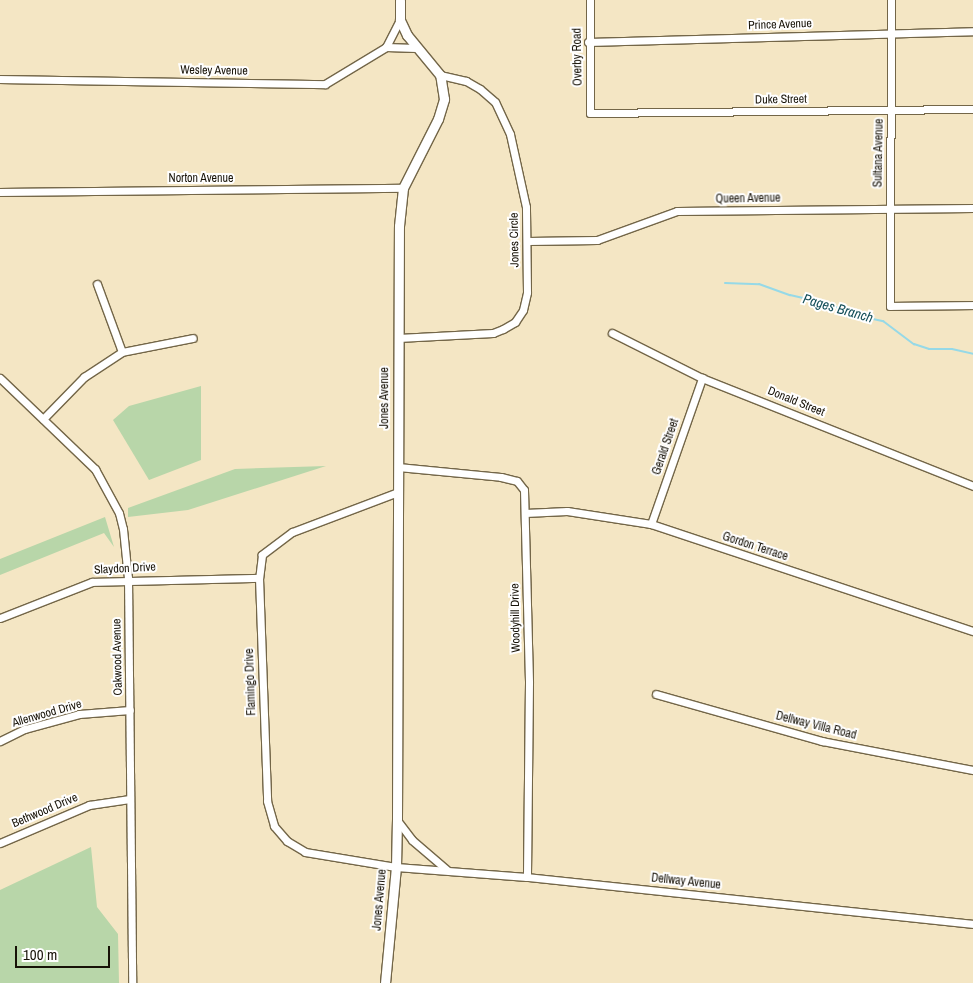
<!DOCTYPE html>
<style>
body{margin:0}
#map{position:relative;width:973px;height:983px;overflow:hidden;background:#f4e6c4;font-family:"Archivo Narrow",sans-serif}
div>[style]{position:absolute}
.green>*{inset:0;background:#b8d6a9}
.stream>*{height:2px;margin:-1px;padding:0 1px;transform-origin:1px;border-radius:1px;background:#96d9e7}
.roads{filter:drop-shadow(1px 0 #736648) drop-shadow(-1px 0 #736648) drop-shadow(0 1px #736648) drop-shadow(0 -1px #736648)}
.minor>*{height:7px;margin:-3.5px;padding:0 3.5px;transform-origin:3.5px;border-radius:3.5px;background:#fff}
.tertiary>*{height:9px;margin:-4.5px;padding:0 4.5px;transform-origin:4.5px;border-radius:4.5px;background:#fff}
span{translate:-50% -50%;white-space:nowrap;text-align:center;line-height:1.15;-webkit-text-stroke:4px #fff;paint-order:stroke}
.street-label{font-size:12px;color:#171207}
.water-label{font-size:14px;color:#134e58;font-style:italic}
.scale{position:absolute;left:15px;top:946px;width:95px;height:22px;box-sizing:border-box;border:2px solid #171207;border-top:0;padding-left:6px;font-size:15px;line-height:18px;white-space:nowrap;color:#171207;-webkit-text-stroke:4px #fff;paint-order:stroke}
</style>
<div id="map">
<div class="green">
<i style="clip-path:polygon(201px 386px,201px 460px,149px 480px,113px 420px,129px 406px)"></i>
<i style="clip-path:polygon(326px 466px,188px 510px,128px 517px,128px 508px,235px 469px)"></i>
<i style="clip-path:polygon(105px 517px,114px 547px,104px 533px,0 575px,0 559px)"></i>
<i style="clip-path:polygon(91px 847px,97px 907px,118px 934px,119px 983px,0 983px,0 890px)"></i>
</div>
<div class="stream">
<i style="left:725px;top:283px;width:34px;rotate:2deg"></i>
<i style="left:759px;top:284px;width:33px;rotate:20deg"></i>
<i style="left:790px;top:295px;width:37px;rotate:13deg"></i>
<i style="left:826px;top:303px;width:35px;rotate:22deg"></i>
<i style="left:859px;top:316px;width:25px;rotate:12deg"></i>
<i style="left:883px;top:321px;width:39px;rotate:37deg"></i>
<i style="left:914px;top:344px;width:16px;rotate:18deg"></i>
<i style="left:929px;top:349px;width:23px"></i>
<i style="left:952px;top:349px;width:22px;rotate:13deg"></i>
</div>
<div class="roads">
<div class="minor">
<i style="left:590px;top:0;width:113px;rotate:90deg"></i>
<i style="left:590px;top:113px;width:383px;rotate:-0.6deg"></i>
<i style="left:891px;top:0;width:306px;rotate:90.2deg"></i>
<i style="left:890px;top:306px;width:83px;rotate:-0.7deg"></i>
<i style="left:588px;top:42px;width:385px;rotate:-1.6deg"></i>
<i style="left:386px;top:47px;width:30px;rotate:2deg"></i>
<i style="left:0;top:79px;width:325px;rotate:0.9deg"></i>
<i style="left:325px;top:84px;width:71px;rotate:-31.2deg"></i>
<i style="left:386px;top:47px;width:30px;rotate:-63deg"></i>
<i style="left:0;top:192px;width:403px;rotate:-0.6deg"></i>
<i style="left:528px;top:241px;width:69px;rotate:-0.8deg"></i>
<i style="left:597px;top:240px;width:85px;rotate:-19.9deg"></i>
<i style="left:677px;top:211px;width:296px;rotate:-0.6deg"></i>
<i style="left:97px;top:284px;width:72px;rotate:69.8deg"></i>
<i style="left:612px;top:333px;width:101px;rotate:26.6deg"></i>
<i style="left:702px;top:378px;width:292px;rotate:21.7deg"></i>
<i style="left:398px;top:338px;width:95px;rotate:-3deg"></i>
<i style="left:493px;top:333px;width:11px;rotate:-22deg"></i>
<i style="left:503px;top:329px;width:14px;rotate:-30deg"></i>
<i style="left:515px;top:322px;width:14px;rotate:-56deg"></i>
<i style="left:523px;top:310px;width:18px;rotate:-77deg"></i>
<i style="left:527px;top:292px;width:85px;rotate:-90.7deg"></i>
<i style="left:526px;top:207px;width:75px;rotate:-102.4deg"></i>
<i style="left:510px;top:134px;width:35px;rotate:-115deg"></i>
<i style="left:495px;top:102px;width:20px;rotate:-139deg"></i>
<i style="left:480px;top:89px;width:16px;rotate:-150deg"></i>
<i style="left:466px;top:81px;width:27px;rotate:-167deg"></i>
<i style="left:0;top:378px;width:132px;rotate:43.8deg"></i>
<i style="left:95px;top:469px;width:50px;rotate:61.4deg"></i>
<i style="left:119px;top:513px;width:16px;rotate:76deg"></i>
<i style="left:123px;top:529px;width:49px;rotate:84.2deg"></i>
<i style="left:128px;top:578px;width:405px;rotate:89.4deg"></i>
<i style="left:43px;top:419px;width:59px;rotate:-45.7deg"></i>
<i style="left:84px;top:377px;width:45px;rotate:-33.3deg"></i>
<i style="left:122px;top:352px;width:72px;rotate:-11.2deg"></i>
<i style="left:398px;top:467px;width:103px;rotate:5.5deg"></i>
<i style="left:501px;top:477px;width:16px;rotate:14deg"></i>
<i style="left:517px;top:481px;width:11px;rotate:52deg"></i>
<i style="left:524px;top:490px;width:193px;rotate:88.5deg"></i>
<i style="left:529px;top:683px;width:194px;rotate:90.6deg"></i>
<i style="left:398px;top:492px;width:113px;rotate:159.3deg"></i>
<i style="left:292px;top:532px;width:38px;rotate:143deg"></i>
<i style="left:262px;top:555px;width:23px;rotate:97deg"></i>
<i style="left:259px;top:578px;width:223px;rotate:87.9deg"></i>
<i style="left:267px;top:801px;width:26px;rotate:74deg"></i>
<i style="left:274px;top:826px;width:20px;rotate:49deg"></i>
<i style="left:287px;top:841px;width:21px;rotate:31deg"></i>
<i style="left:305px;top:852px;width:92px;rotate:9.4deg"></i>
<i style="left:396px;top:867px;width:131px;rotate:4.4deg"></i>
<i style="left:527px;top:877px;width:448px;rotate:6deg"></i>
<i style="left:525px;top:513px;width:42px;rotate:-2.7deg"></i>
<i style="left:567px;top:511px;width:85px;rotate:8.8deg"></i>
<i style="left:651px;top:524px;width:339px;rotate:18.4deg"></i>
<i style="left:651px;top:524px;width:155px;rotate:-70.7deg"></i>
<i style="left:0;top:618px;width:99px;rotate:-21.4deg"></i>
<i style="left:92px;top:582px;width:167px;rotate:-1.4deg"></i>
<i style="left:656px;top:694px;width:173px;rotate:15.8deg"></i>
<i style="left:822px;top:741px;width:154px;rotate:10.9deg"></i>
<i style="left:0;top:741px;width:28px;rotate:-26deg"></i>
<i style="left:25px;top:729px;width:56px;rotate:-15.5deg"></i>
<i style="left:79px;top:714px;width:51px;rotate:-4.5deg"></i>
<i style="left:397px;top:820px;width:25px;rotate:53deg"></i>
<i style="left:412px;top:840px;width:46px;rotate:40.6deg"></i>
<i style="left:0;top:843px;width:97px;rotate:-23.1deg"></i>
<i style="left:89px;top:805px;width:41px;rotate:-8.3deg"></i>
</div>
<div class="tertiary">
<i style="left:385px;top:983px;width:117px;rotate:-84.6deg"></i>
<i style="left:396px;top:867px;width:48px;rotate:-88.8deg"></i>
<i style="left:397px;top:819px;width:593px;rotate:-89.81deg"></i>
<i style="left:399px;top:226px;width:38px;rotate:-84deg"></i>
<i style="left:403px;top:188px;width:77px;rotate:-63.1deg"></i>
<i style="left:438px;top:119px;width:21px;rotate:-73deg"></i>
<i style="left:444px;top:99px;width:24px;rotate:-99deg"></i>
<i style="left:440px;top:75px;width:52px;rotate:-129.5deg"></i>
<i style="left:407px;top:35px;width:17px;rotate:-115deg"></i>
<i style="left:400px;top:20px;width:20px;rotate:-90deg"></i>
</div>
</div>
<div class="street-label">
<span style="left:780px;top:25px;rotate:-2deg">Prince Avenue</span>
<span style="left:578px;top:57px;rotate:-91deg">Overby Road</span>
<span style="left:214px;top:71px;rotate:1deg">Wesley Avenue</span>
<span style="left:781px;top:100px;rotate:-1deg">Duke Street</span>
<span style="left:879px;top:153px;rotate:-89deg">Sultana Avenue</span>
<span style="left:201px;top:179px">Norton Avenue</span>
<span style="left:748px;top:199px;rotate:-1deg">Queen Avenue</span>
<span style="left:515px;top:240px;rotate:-91deg">Jones Circle</span>
<span style="left:385px;top:398px;rotate:-90deg">Jones Avenue</span>
<span style="left:796px;top:402px;rotate:22deg">Donald Street</span>
<span style="left:666px;top:447px;rotate:-71deg">Gerald Street</span>
<span style="left:755px;top:547px;rotate:18deg">Gordon Terrace</span>
<span style="left:125px;top:569px;rotate:-3deg">Slaydon Drive</span>
<span style="left:516px;top:618px;rotate:-91deg">Woodyhill Drive</span>
<span style="left:118px;top:657px;rotate:-91deg">Oakwood Avenue</span>
<span style="left:251px;top:682px;rotate:-92deg">Flamingo Drive</span>
<span style="left:47px;top:714px;rotate:-16deg">Allenwood Drive</span>
<span style="left:816px;top:726px;rotate:14deg">Dellway Villa Road</span>
<span style="left:45px;top:811px;rotate:-23deg">Bethwood Drive</span>
<span style="left:686px;top:882px;rotate:6deg">Dellway Avenue</span>
<span style="left:380px;top:900px;rotate:-85deg">Jones Avenue</span>
</div>
<div class="water-label">
<span style="left:838px;top:308px;rotate:16deg">Pages Branch</span>
</div>
<div class="scale">100 m</div>
</div>
